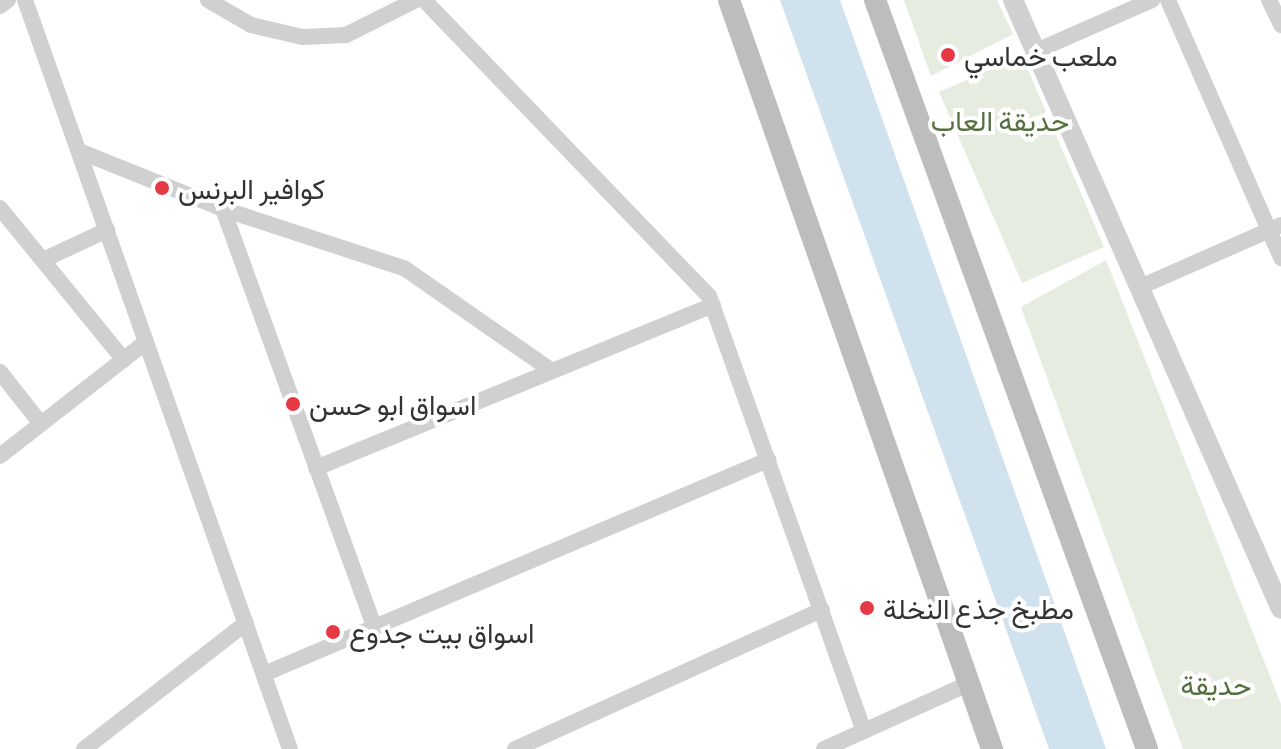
<!DOCTYPE html>
<meta charset="utf-8">
<style>
body{margin:0}
#map{position:relative;width:1281px;height:749px;overflow:hidden;background:#fff;font-family:Commissioner,Vazirmatn,sans-serif}
div>[style]{position:absolute}
.green>*{inset:0;background:#e6ecdf}
.water>*{inset:0;background:#cfe2ee}
.minor>*{height:16px;margin:-8px;padding:0 8px;transform-origin:8px;border-radius:8px;background:#d0d0d0}
.tertiary>*{height:20px;margin:-10px;padding:0 10px;transform-origin:10px;border-radius:10px;background:#d0d0d0}
.secondary>*{height:22px;margin:-11px;padding:0 11px;transform-origin:11px;border-radius:11px;background:#bdbdbd}
.dots>*{width:22px;height:22px;translate:-50% -50%;box-sizing:border-box;border:4px solid #fff;border-radius:50%}
span{translate:-50% -50%;white-space:nowrap;text-align:center;line-height:1.15;-webkit-text-stroke:8px #fff;paint-order:stroke}
.poi-label{font-size:28px;color:#333}
.left{translate:0 -50%;text-align:left}
.park-label{font-size:28px;color:#56703f}
</style>
<div id="map">
<div class="green">
<i style="clip-path:polygon(904px 0,997px 0,1013px 34px,931px 76px)"></i>
<i style="clip-path:polygon(1022px 56px,1104px 247px,1022px 283px,939px 92px)"></i>
<i style="clip-path:polygon(1106px 260px,1281px 704px,1281px 749px,1183px 749px,1021px 307px)"></i>
</div>
<div class="water">
<i style="clip-path:polygon(780px 0,840px 0,1106px 749px,1049px 749px)"></i>
</div>
<div class="minor">
<i style="left:25px;top:0;width:794px;rotate:70.52deg"></i>
<i style="left:208px;top:0;width:50px;rotate:30.2deg"></i>
<i style="left:251px;top:25px;width:53px;rotate:13deg"></i>
<i style="left:303px;top:37px;width:43px;rotate:-2.7deg"></i>
<i style="left:346px;top:35px;width:78px;rotate:-26.6deg"></i>
<i style="left:424px;top:0;width:411px;rotate:46.1deg"></i>
<i style="left:709px;top:296px;width:462px;rotate:70.4deg"></i>
<i style="left:1168px;top:0;width:282px;rotate:66.3deg"></i>
<i style="left:1269px;top:0;width:28px;rotate:64deg"></i>
<i style="left:0;top:6px;width:10px;rotate:-37deg"></i>
<i style="left:1036px;top:51px;width:127px;rotate:-23.7deg"></i>
<i style="left:79px;top:151px;width:155px;rotate:21.9deg"></i>
<i style="left:223px;top:209px;width:190px;rotate:18.1deg"></i>
<i style="left:404px;top:268px;width:180px;rotate:34.8deg"></i>
<i style="left:0;top:208px;width:196px;rotate:50.8deg"></i>
<i style="left:223px;top:209px;width:444px;rotate:70.1deg"></i>
<i style="left:43px;top:260px;width:71px;rotate:-25.1deg"></i>
<i style="left:1140px;top:287px;width:154px;rotate:-23.7deg"></i>
<i style="left:0;top:372px;width:66px;rotate:51.7deg"></i>
<i style="left:0;top:456px;width:185px;rotate:-38deg"></i>
<i style="left:316px;top:468px;width:429px;rotate:-22.3deg"></i>
<i style="left:264px;top:674px;width:548px;rotate:-23.01deg"></i>
<i style="left:84px;top:749px;width:205px;rotate:-37.9deg"></i>
<i style="left:515px;top:749px;width:337px;rotate:-24.4deg"></i>
<i style="left:824px;top:749px;width:160px;rotate:-24.3deg"></i>
</div>
<div class="tertiary">
<i style="left:1013px;top:0;width:665px;rotate:66.25deg"></i>
</div>
<div class="secondary">
<i style="left:729px;top:0;width:794px;rotate:70.65deg"></i>
<i style="left:875px;top:0;width:797px;rotate:70.04deg"></i>
</div>
<div class="dots">
<i style="left:948px;top:55px;background:#e63946"></i>
<i style="left:162px;top:188px;background:#e63946"></i>
<i style="left:293px;top:404px;background:#e63946"></i>
<i style="left:867px;top:608px;background:#e63946"></i>
<i style="left:333px;top:632px;background:#e63946"></i>
</div>
<div class="poi-label">
<span class="left" style="left:964px;top:55px">ملعب خماسي</span>
<span class="left" style="left:178px;top:188px">كوافير البرنس</span>
<span class="left" style="left:309px;top:404px">اسواق ابو حسن</span>
<span class="left" style="left:883px;top:608px">مطبخ جذع النخلة</span>
<span class="left" style="left:349px;top:632px">اسواق بيت جدوع</span>
</div>
<div class="park-label">
<span style="left:1000px;top:120px">حديقة العاب</span>
<span style="left:1216px;top:684px">حديقة</span>
</div>
</div>
